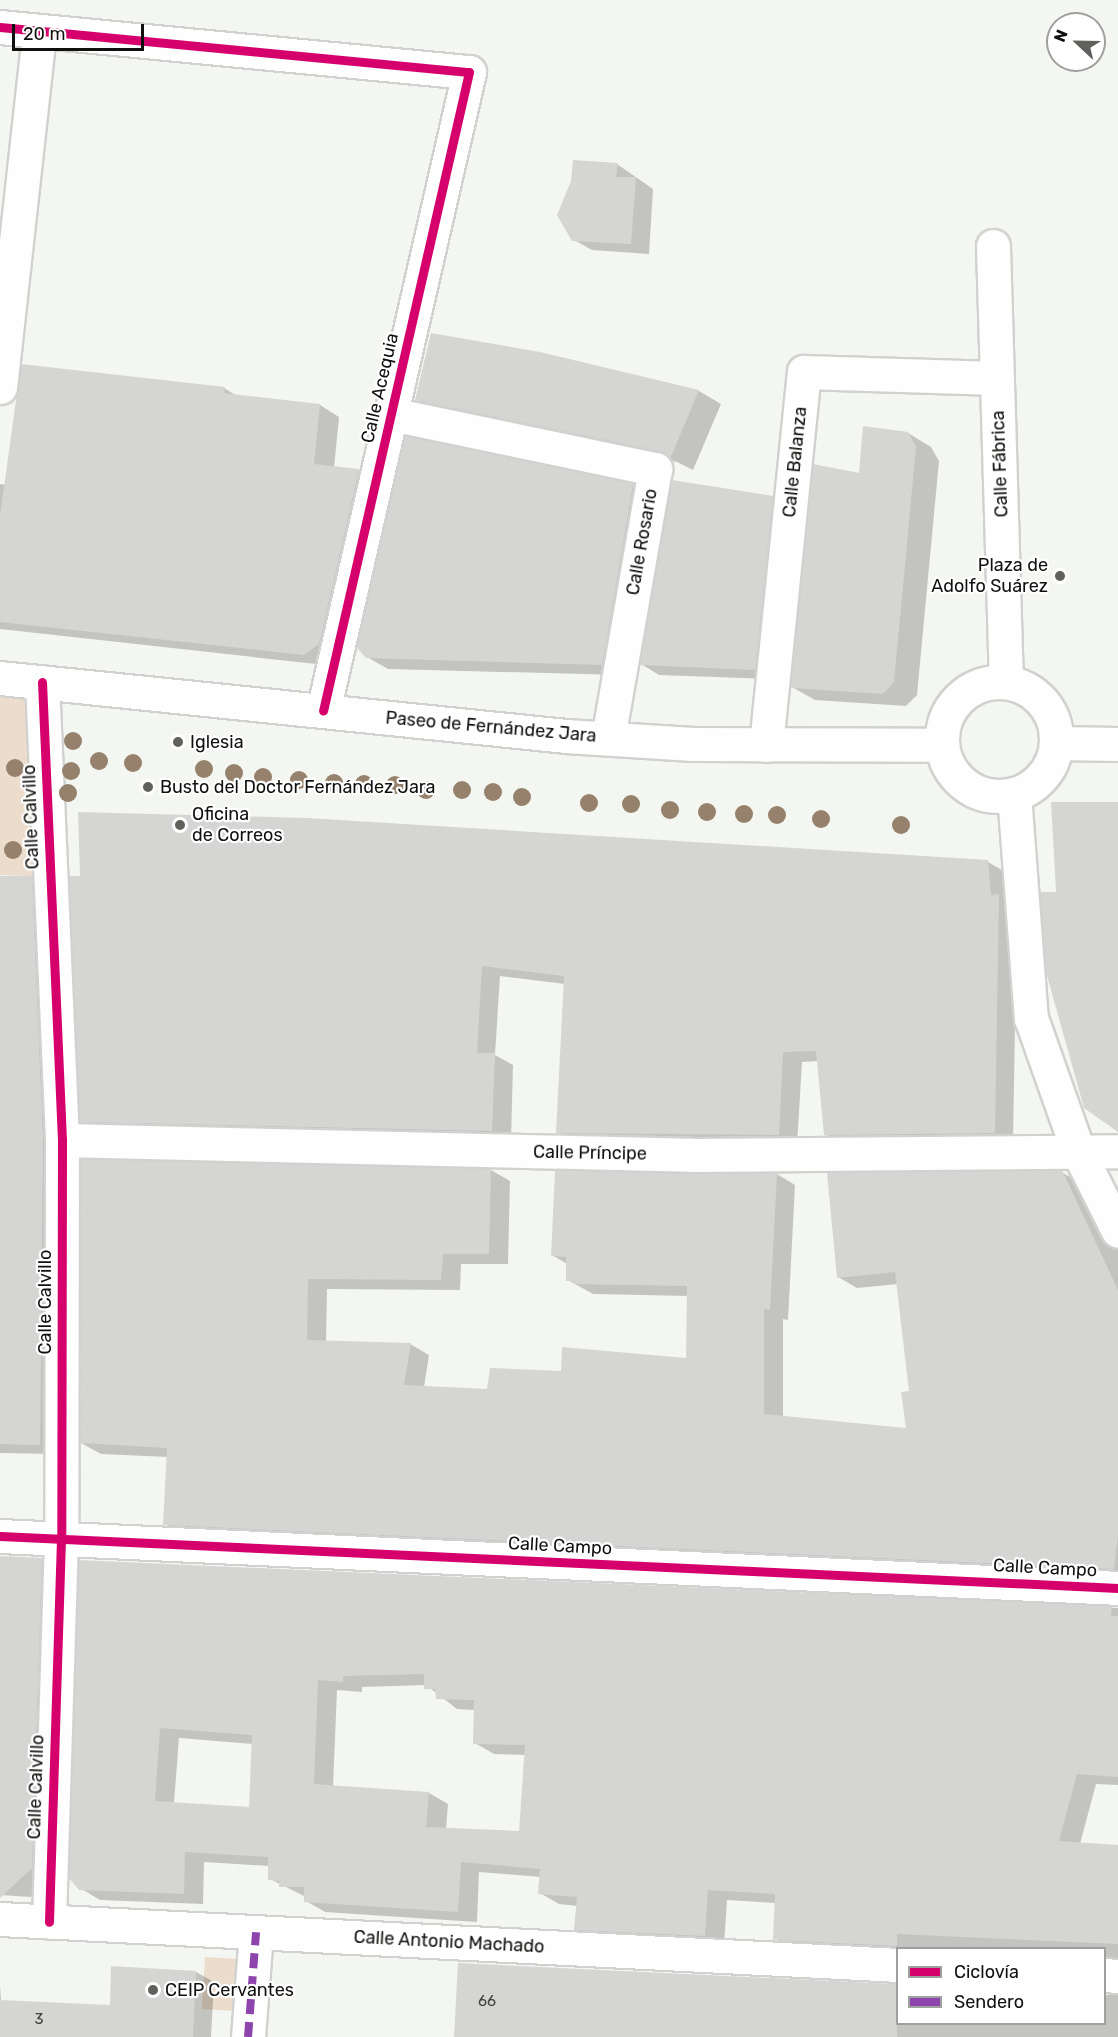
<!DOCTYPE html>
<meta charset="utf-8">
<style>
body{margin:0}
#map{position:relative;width:1118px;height:2037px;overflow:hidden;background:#f4f6f1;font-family:Rubik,sans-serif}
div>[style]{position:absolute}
.green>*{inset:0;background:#ecdccc}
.shadow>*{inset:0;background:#0003}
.building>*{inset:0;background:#d5d6d3}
.roads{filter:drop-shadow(2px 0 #d1d2cf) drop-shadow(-2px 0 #d1d2cf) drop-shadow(0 2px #d1d2cf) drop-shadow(0 -2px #d1d2cf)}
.minor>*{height:33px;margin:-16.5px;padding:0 16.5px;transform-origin:16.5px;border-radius:16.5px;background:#fdfefd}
.major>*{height:33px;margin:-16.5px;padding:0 16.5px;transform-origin:16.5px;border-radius:16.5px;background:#fdfefd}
.major>.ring{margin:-16.5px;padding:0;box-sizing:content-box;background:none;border:33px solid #fdfefd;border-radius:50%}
.quiet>*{height:8px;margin-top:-4px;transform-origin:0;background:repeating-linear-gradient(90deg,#8e44ad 0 15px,transparent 0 23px)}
.cycleway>*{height:9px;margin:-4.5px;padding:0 4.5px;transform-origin:4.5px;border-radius:4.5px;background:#d6006c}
.trees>*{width:18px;height:18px;margin:-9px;border-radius:50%;background:#95816c}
.dots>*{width:16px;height:16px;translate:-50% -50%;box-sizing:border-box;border:3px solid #fff;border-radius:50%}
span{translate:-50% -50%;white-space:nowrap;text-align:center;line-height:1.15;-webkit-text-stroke:4.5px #fff;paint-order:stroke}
.number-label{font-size:15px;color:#41423f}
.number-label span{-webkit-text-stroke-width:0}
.street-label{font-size:18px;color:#10100e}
.poi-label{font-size:18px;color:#10100e}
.right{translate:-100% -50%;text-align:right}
.left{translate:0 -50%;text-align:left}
.legend{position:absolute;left:896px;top:1947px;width:210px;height:78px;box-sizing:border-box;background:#fff;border:2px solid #9f9f9f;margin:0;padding:8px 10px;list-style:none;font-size:18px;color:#10100e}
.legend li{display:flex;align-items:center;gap:12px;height:30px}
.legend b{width:30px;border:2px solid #9f9f9f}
.north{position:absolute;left:1046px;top:12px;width:60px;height:60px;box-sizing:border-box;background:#fff;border:2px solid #9f9f9f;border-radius:50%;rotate:292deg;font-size:16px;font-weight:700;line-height:24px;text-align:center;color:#10100e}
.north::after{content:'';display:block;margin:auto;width:21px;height:27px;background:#60605d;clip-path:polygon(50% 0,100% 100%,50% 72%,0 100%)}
.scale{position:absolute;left:12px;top:24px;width:132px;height:27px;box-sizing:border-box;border:3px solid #10100e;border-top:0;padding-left:8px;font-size:18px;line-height:21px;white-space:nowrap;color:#10100e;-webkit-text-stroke:4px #fff;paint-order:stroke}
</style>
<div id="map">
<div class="green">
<i style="clip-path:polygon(0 678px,42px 682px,50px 877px,0 875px)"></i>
<i style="clip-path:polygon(205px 1957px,238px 1959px,235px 2011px,202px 2009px)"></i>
</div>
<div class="shadow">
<i style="clip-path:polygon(617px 164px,653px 189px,649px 254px,592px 250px,574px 240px)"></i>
<i style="clip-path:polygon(540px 353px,699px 391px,721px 404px,693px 470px,677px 462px,439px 412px,417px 399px)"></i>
<i style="clip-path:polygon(224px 388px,237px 396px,320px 405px,339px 417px,334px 468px,359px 471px,378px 482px,325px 665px,0 629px,0 484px,7px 485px)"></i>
<i style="clip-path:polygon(908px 433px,931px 447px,939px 461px,917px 695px,906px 706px,815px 700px,792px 687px,860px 474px)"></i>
<i style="clip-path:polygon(406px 438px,633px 485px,653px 497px,622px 675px,388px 669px,367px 657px)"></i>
<i style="clip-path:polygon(772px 497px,790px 507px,772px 679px,659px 675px,641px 664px)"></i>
<i style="clip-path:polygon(988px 862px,1007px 873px,1017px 907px,1013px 1143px,844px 1145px,825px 1134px,818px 1061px,802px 1062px,797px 1145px,576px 1143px,558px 1132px,565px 984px,500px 976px,495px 1055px,513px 1065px,511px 1141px,100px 1132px,81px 1121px,71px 878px)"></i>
<i style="clip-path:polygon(0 877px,31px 877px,49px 888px,58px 1454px,0 1453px)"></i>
<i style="clip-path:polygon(82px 1161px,491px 1170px,510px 1181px,508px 1264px,461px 1264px,460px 1290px,327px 1289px,326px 1342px,410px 1344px,429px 1355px,424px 1387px,489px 1391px,562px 1372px,687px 1359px,688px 1296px,593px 1294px,568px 1280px,567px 1264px,552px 1255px,777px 1174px,795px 1185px,788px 1320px,783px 1319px,783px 1417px,908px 1430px,911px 1393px,898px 1284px,857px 1288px,838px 1277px,1061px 1172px,1081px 1183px,1118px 1248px,1118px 1578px,184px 1535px,165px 1524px,168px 1457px,101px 1454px,81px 1443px)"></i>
<i style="clip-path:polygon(0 1557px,41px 1559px,60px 1570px,50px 1879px,31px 1897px,0 1895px)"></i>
<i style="clip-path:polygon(evenodd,81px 1562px,1118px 1608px,1118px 1785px,1096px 1784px,1080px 1844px,1118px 1847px,1118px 1969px,1104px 1984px,1104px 1948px,794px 1950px,775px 1939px,776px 1903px,727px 1900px,724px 1946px,595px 1940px,576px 1929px,578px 1906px,559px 1904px,540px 1893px,541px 1877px,479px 1872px,477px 1922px,325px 1912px,306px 1901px,306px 1897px,270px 1879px,269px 1866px,204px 1862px,203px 1904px,100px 1900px,80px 1888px,81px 1562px,426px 1685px,457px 1709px,475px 1710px,475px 1743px,494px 1754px,526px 1755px,520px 1833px,446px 1829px,448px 1804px,429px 1793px,333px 1787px,337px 1690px,362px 1692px,362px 1687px,426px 1685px,81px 1562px,179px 1738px,253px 1744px,250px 1809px,174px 1803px,179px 1738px)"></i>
<i style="clip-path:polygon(459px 1965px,897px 1985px,898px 2024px,1104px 2024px,1104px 1987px,1106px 1995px,1118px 1994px,1118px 2037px,455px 2037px)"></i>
<i style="clip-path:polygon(113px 1967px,196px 1972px,214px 1982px,211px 2037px,0 2037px,0 1985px,1px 2001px,111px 2007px)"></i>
</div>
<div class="building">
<i style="clip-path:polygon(573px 160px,618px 163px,616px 177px,636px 177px,631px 244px,572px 241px,557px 215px,571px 181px)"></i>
<i style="clip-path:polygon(431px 333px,540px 352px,699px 390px,670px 459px,659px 451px,415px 400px)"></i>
<i style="clip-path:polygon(21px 364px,225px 387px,224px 393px,320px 404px,314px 464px,359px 469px,319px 644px,304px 655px,0 622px,0 516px)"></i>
<i style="clip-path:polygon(863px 426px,908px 432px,916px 447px,894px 682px,883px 694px,791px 688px,813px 464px,859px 473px)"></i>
<i style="clip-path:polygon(405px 436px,633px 484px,602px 665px,366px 658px,357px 648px)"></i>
<i style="clip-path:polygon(672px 480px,773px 496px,755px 670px,640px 665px)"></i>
<i style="clip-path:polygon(1051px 802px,1118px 802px,1118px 1132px,1084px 1108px,1046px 972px,1040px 892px,1056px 892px)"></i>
<i style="clip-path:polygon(78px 812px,307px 818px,988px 860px,991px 895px,999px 894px,995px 1133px,824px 1135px,816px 1051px,783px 1052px,779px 1135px,556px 1133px,564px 976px,482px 966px,477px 1053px,495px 1053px,492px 1131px,80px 1122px,69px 876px,80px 876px)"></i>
<i style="clip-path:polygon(0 876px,32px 876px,43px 1140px,40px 1445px,0 1444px)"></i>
<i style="clip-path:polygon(81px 1159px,491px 1169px,489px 1254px,443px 1254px,441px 1280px,308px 1279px,307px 1340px,411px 1343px,404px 1385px,487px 1389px,490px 1368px,561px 1371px,562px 1347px,686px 1358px,687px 1286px,573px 1284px,572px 1281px,566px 1281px,566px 1257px,551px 1256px,555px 1170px,777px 1173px,770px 1310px,764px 1309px,764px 1414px,906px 1428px,901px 1392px,909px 1391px,895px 1272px,837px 1278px,827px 1173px,1062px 1170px,1118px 1290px,1118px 1535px,1114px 1569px,163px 1525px,167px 1448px,80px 1443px)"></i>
<i style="clip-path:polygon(0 1556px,42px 1558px,32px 1868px,0 1898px)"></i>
<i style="clip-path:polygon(evenodd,79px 1560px,1112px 1606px,1111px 1616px,1118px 1616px,1118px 1777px,1077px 1774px,1059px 1841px,1118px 1845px,1118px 1944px,897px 1934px,897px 1946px,773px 1940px,775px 1894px,708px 1890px,705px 1936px,574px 1930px,577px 1897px,538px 1894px,540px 1869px,461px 1862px,458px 1912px,304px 1902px,304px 1887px,279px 1887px,279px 1881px,268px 1880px,268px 1857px,185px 1852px,184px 1894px,79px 1890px,69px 1878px,79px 1560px,424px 1674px,424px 1689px,435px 1689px,436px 1699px,474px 1700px,473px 1744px,525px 1745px,519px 1831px,426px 1827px,429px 1792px,314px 1784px,318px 1680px,343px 1682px,343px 1676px,424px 1674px,79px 1560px,160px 1728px,252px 1735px,249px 1807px,155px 1801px,160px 1728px)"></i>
<i style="clip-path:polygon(458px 1963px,897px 1984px,897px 2037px,454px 2037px)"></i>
<i style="clip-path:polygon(111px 1966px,196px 1971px,193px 2037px,0 2037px,0 2000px,110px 2005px)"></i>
</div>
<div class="roads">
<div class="minor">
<i style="left:0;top:27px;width:471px;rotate:5.5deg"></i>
<i style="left:469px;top:72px;width:655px;rotate:102.87deg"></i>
<i style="left:993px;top:246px;width:436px;rotate:88.3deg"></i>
<i style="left:0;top:387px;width:358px;rotate:-83.7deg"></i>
<i style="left:391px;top:414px;width:270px;rotate:11.8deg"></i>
<i style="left:655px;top:469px;width:273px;rotate:99.9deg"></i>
<i style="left:42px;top:682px;width:458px;rotate:87.5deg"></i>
<i style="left:62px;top:1140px;width:399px;rotate:90.1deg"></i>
<i style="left:61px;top:1539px;width:383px;rotate:91.8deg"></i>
<i style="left:766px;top:745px;width:375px;rotate:-84.2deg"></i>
<i style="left:804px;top:372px;width:193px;rotate:1.8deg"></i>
<i style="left:62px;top:1140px;width:636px;rotate:1.35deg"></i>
<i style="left:698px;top:1155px;width:420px;rotate:-0.5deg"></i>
<i style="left:0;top:1536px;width:1119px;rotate:2.66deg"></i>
<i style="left:0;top:1919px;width:899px;rotate:2.93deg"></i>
<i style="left:1104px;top:1975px;width:14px;rotate:4deg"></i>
<i style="left:248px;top:2037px;width:105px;rotate:-85.6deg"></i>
</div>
<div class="major">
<i style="left:0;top:678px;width:569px;rotate:5.85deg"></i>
<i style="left:566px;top:736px;width:127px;rotate:3.6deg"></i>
<i style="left:693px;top:744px;width:249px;rotate:0.2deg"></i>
<i class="ring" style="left:942px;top:682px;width:81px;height:81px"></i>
<i style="left:1057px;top:743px;width:61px;rotate:0.9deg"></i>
<i style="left:1014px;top:794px;width:225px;rotate:85.7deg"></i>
<i style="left:1031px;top:1018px;width:141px;rotate:70.5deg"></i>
<i style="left:1078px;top:1151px;width:89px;rotate:63.4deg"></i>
</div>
</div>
<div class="quiet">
<i style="left:248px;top:2037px;width:105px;rotate:-85.6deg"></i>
</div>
<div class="cycleway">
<i style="left:0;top:27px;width:471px;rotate:5.5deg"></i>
<i style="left:469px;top:72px;width:655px;rotate:102.87deg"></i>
<i style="left:42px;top:682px;width:458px;rotate:87.5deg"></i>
<i style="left:62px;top:1140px;width:399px;rotate:90.1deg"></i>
<i style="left:61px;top:1539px;width:383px;rotate:91.8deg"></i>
<i style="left:0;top:1536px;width:1119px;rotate:2.66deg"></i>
</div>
<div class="trees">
<i style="left:73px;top:741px"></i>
<i style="left:99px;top:761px"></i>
<i style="left:133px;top:763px"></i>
<i style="left:15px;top:768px"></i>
<i style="left:204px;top:769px"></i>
<i style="left:71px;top:771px"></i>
<i style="left:234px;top:773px"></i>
<i style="left:263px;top:777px"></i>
<i style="left:299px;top:780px"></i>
<i style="left:334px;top:783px"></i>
<i style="left:364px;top:784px"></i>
<i style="left:395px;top:785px"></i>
<i style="left:426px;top:790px"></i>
<i style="left:462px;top:790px"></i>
<i style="left:493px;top:792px"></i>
<i style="left:68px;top:793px"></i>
<i style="left:522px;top:797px"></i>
<i style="left:589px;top:803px"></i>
<i style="left:631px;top:804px"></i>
<i style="left:670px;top:810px"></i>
<i style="left:707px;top:812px"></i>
<i style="left:744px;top:814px"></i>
<i style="left:777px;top:815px"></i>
<i style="left:821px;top:819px"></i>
<i style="left:901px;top:825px"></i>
<i style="left:13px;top:850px"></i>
</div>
<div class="dots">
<i style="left:1060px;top:576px;background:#60605d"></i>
<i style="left:178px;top:742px;background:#60605d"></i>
<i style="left:148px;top:787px;background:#60605d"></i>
<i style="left:180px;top:825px;background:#60605d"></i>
<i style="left:153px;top:1990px;background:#60605d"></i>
</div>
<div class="number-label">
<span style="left:487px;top:2002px">66</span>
<span style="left:39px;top:2020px">3</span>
</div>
<div class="street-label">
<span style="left:380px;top:388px;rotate:-77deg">Calle Acequia</span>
<span style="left:795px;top:462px;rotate:-84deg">Calle Balanza</span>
<span style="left:1000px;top:464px;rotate:-92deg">Calle Fábrica</span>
<span style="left:642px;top:542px;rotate:-80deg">Calle Rosario</span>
<span style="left:491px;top:727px;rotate:5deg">Paseo de Fernández Jara</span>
<span style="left:31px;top:817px;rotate:-92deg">Calle Calvillo</span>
<span style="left:590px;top:1153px;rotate:1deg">Calle Príncipe</span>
<span style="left:45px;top:1302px;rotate:-90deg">Calle Calvillo</span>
<span style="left:560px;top:1546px;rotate:3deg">Calle Campo</span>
<span style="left:1045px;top:1568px;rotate:3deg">Calle Campo</span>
<span style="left:36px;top:1787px;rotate:-88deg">Calle Calvillo</span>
<span style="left:449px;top:1942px;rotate:3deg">Calle Antonio Machado</span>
</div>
<div class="poi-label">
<span class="right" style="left:1048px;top:576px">Plaza de<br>Adolfo Suárez</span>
<span class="left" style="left:190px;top:742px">Iglesia</span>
<span class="left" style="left:160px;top:787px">Busto del Doctor Fernández Jara</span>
<span class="left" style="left:192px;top:825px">Oficina<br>de Correos</span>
<span class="left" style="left:165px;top:1990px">CEIP Cervantes</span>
</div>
<ul class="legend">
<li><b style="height:8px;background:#d6006c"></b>Ciclovía</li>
<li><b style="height:8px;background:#8e44ad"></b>Sendero</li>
</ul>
<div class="north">N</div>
<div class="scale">20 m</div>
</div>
